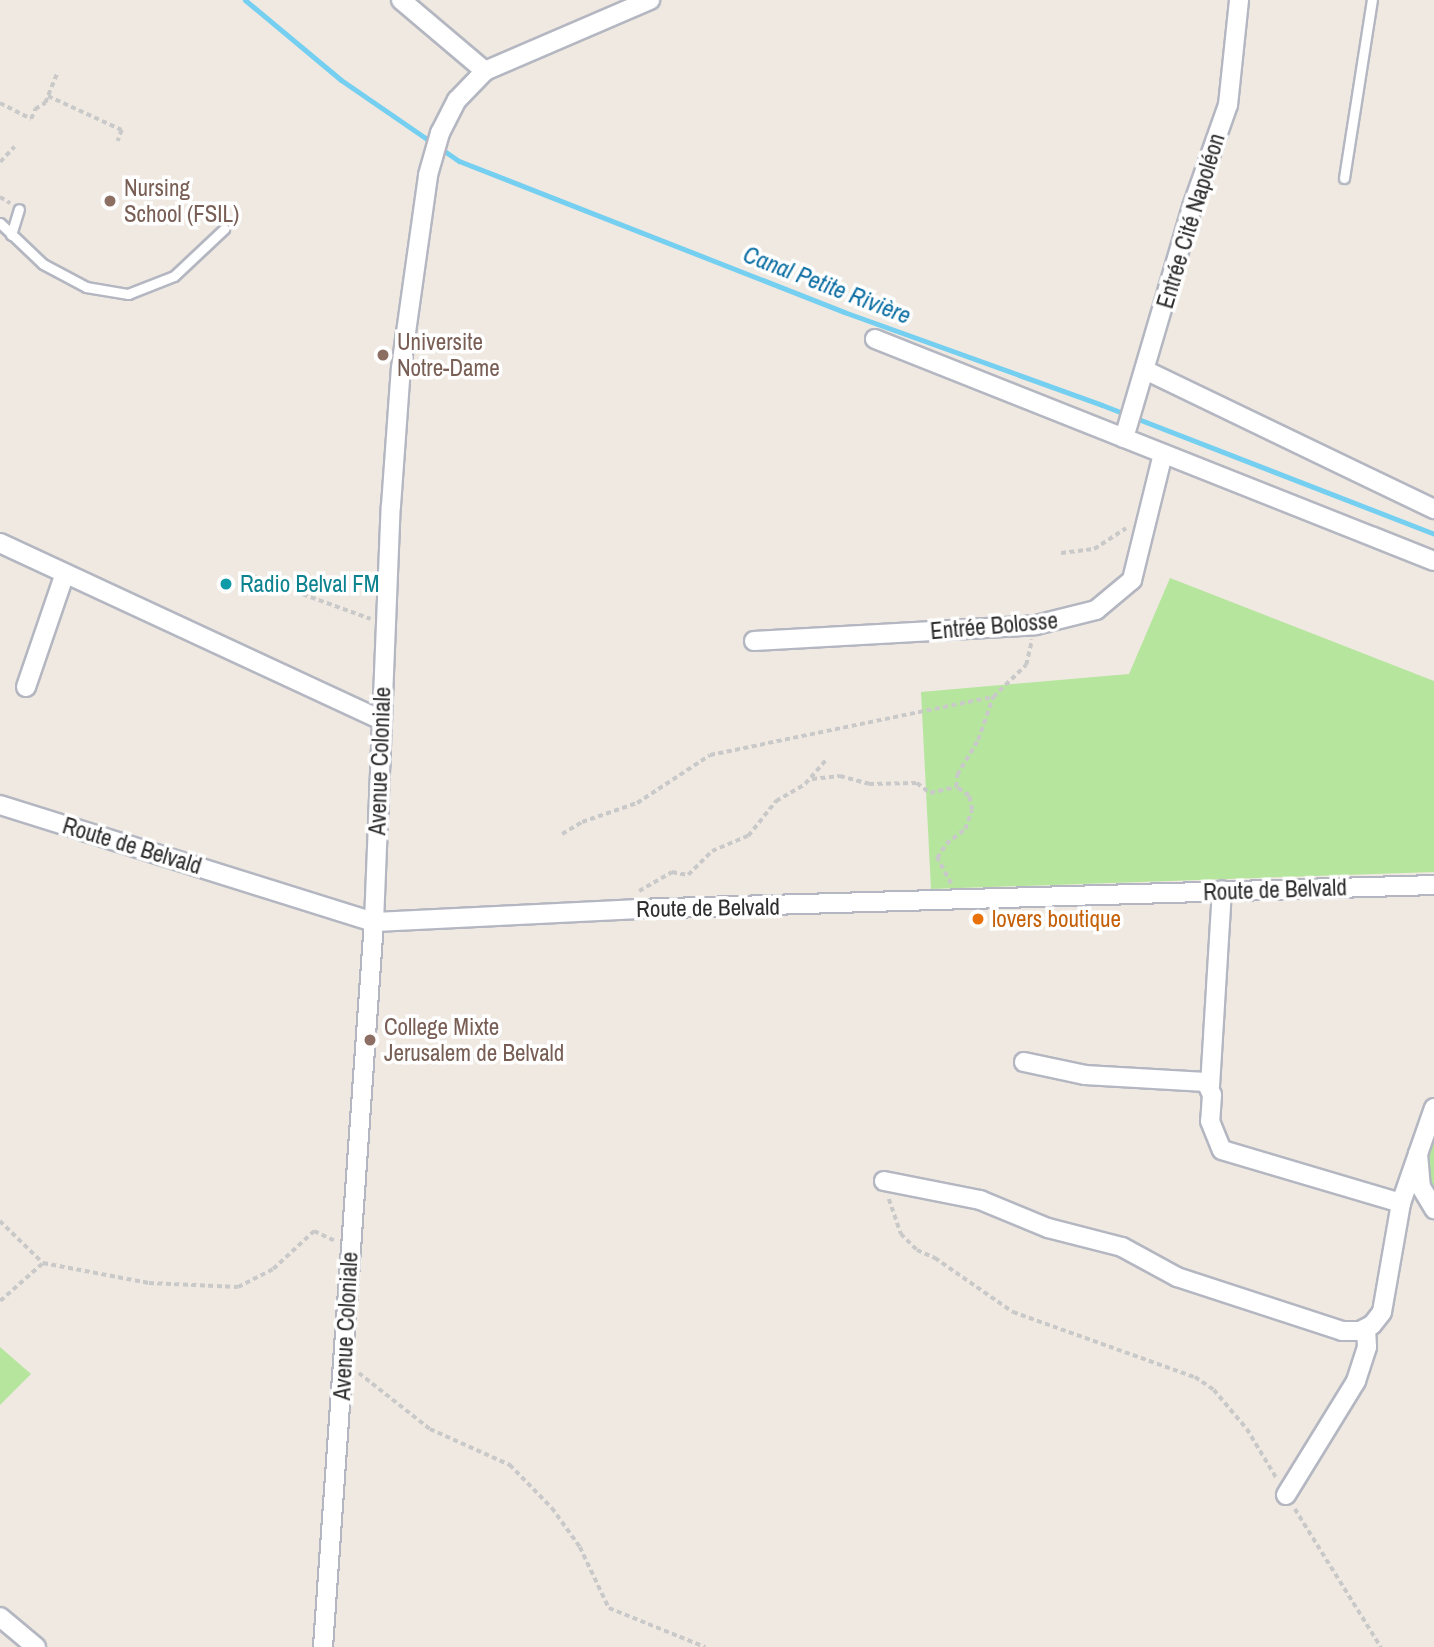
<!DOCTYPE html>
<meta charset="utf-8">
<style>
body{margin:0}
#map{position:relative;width:1434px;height:1647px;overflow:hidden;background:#efe9e1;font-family:"Archivo Narrow",sans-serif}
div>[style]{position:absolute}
.green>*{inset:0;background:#b6e59e}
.stream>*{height:5px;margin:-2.5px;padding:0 2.5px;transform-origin:2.5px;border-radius:2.5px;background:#75cff0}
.path>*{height:3.5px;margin-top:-1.75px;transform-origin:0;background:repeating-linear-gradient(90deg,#c9c9c9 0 5px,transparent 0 8.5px)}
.roads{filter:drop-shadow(2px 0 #b4b7c1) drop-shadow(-2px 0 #b4b7c1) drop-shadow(0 2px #b4b7c1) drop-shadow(0 -2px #b4b7c1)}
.service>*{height:9px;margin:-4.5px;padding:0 4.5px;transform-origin:4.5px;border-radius:4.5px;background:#fff}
.minor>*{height:18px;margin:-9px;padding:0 9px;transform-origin:9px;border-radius:9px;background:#fff}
.dots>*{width:19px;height:19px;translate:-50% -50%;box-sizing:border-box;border:4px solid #fff;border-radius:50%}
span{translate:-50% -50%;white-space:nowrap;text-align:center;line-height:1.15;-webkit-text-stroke:7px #fff;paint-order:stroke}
.education-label{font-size:23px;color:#785e54}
.left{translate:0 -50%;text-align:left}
.street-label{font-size:23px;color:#2e2e2e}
.culture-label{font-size:23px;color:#0d838f}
.food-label{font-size:23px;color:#c56008}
.water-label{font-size:24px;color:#0d6fa3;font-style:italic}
</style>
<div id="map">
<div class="green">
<i style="clip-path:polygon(1170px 578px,1434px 681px,1434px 872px,931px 889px,921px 692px,1129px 674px)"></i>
<i style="clip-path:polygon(1434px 1109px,1434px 1192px,1417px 1157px)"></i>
<i style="clip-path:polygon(0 1347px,31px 1374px,0 1405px)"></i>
</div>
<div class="stream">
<i style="left:245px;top:0;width:125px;rotate:39.8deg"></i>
<i style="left:341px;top:80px;width:143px;rotate:34.5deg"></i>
<i style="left:459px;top:161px;width:414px;rotate:21.4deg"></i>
<i style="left:844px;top:312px;width:274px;rotate:19.8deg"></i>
<i style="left:1102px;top:405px;width:356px;rotate:21.2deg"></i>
</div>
<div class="path">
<i style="left:48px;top:96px;width:81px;rotate:24.7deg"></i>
<i style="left:122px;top:130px;width:12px;rotate:110deg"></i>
<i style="left:0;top:103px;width:35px;rotate:27deg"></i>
<i style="left:31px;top:119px;width:11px;rotate:-68deg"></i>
<i style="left:35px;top:109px;width:12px;rotate:-31deg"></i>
<i style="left:45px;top:103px;width:32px;rotate:-68deg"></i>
<i style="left:0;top:162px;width:21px;rotate:-47deg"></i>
<i style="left:0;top:197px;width:12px;rotate:31deg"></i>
<i style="left:1061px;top:553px;width:33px;rotate:-7deg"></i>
<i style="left:1094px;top:549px;width:38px;rotate:-33deg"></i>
<i style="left:255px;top:577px;width:123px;rotate:19.9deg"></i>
<i style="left:812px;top:779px;width:28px;rotate:-6deg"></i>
<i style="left:840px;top:776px;width:30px;rotate:15deg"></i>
<i style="left:869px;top:784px;width:48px;rotate:-1.2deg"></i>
<i style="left:917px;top:783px;width:16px;rotate:38deg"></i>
<i style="left:930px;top:793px;width:27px;rotate:-13deg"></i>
<i style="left:562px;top:834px;width:23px;rotate:-31deg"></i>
<i style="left:582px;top:822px;width:58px;rotate:-19.1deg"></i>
<i style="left:637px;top:803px;width:87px;rotate:-33.3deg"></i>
<i style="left:710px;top:755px;width:289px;rotate:-11.6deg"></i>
<i style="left:951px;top:884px;width:30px;rotate:-118deg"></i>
<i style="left:937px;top:858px;width:17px;rotate:-57deg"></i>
<i style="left:946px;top:844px;width:24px;rotate:-38deg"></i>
<i style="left:965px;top:829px;width:20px;rotate:-70deg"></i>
<i style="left:972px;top:810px;width:14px;rotate:-102deg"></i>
<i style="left:969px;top:796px;width:16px;rotate:-145deg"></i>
<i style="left:956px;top:787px;width:12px;rotate:-85deg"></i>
<i style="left:957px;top:775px;width:41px;rotate:-59deg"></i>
<i style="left:978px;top:740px;width:46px;rotate:-70.8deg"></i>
<i style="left:993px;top:697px;width:46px;rotate:-44.1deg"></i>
<i style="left:1026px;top:665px;width:26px;rotate:-77deg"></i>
<i style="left:639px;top:891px;width:38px;rotate:-30deg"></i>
<i style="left:672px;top:872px;width:16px;rotate:11deg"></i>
<i style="left:688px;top:875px;width:34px;rotate:-45deg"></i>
<i style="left:712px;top:851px;width:39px;rotate:-23deg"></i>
<i style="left:748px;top:836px;width:45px;rotate:-51.3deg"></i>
<i style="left:776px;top:801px;width:34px;rotate:-30deg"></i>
<i style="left:805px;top:784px;width:32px;rotate:-49deg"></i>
<i style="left:889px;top:1199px;width:37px;rotate:71deg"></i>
<i style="left:901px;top:1234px;width:23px;rotate:45deg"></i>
<i style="left:917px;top:1250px;width:20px;rotate:24deg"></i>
<i style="left:935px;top:1258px;width:95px;rotate:34.7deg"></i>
<i style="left:1013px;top:1312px;width:193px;rotate:19.7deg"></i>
<i style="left:1195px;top:1377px;width:23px;rotate:34deg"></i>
<i style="left:1214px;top:1390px;width:51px;rotate:49.8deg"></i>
<i style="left:1247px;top:1429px;width:58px;rotate:59deg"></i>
<i style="left:0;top:1221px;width:60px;rotate:44.3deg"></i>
<i style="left:43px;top:1263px;width:108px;rotate:10.7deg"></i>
<i style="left:149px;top:1283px;width:89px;rotate:2.6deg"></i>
<i style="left:238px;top:1287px;width:39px;rotate:-27deg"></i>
<i style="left:273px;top:1269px;width:56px;rotate:-42.8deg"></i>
<i style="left:314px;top:1231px;width:23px;rotate:25deg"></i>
<i style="left:0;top:1301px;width:57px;rotate:-41.5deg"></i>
<i style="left:359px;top:1373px;width:90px;rotate:38.3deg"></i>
<i style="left:430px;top:1429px;width:88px;rotate:24.2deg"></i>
<i style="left:510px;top:1465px;width:60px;rotate:45.7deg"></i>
<i style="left:552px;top:1508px;width:48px;rotate:54.3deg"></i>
<i style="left:580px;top:1547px;width:68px;rotate:64.6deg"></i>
<i style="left:609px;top:1608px;width:104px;rotate:22.1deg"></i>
<i style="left:1295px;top:1509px;width:163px;rotate:58.1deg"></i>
</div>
<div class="roads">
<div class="service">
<i style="left:1344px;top:178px;width:180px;rotate:-81.1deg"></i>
<i style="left:0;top:223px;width:59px;rotate:43.6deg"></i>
<i style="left:43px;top:264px;width:49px;rotate:28.1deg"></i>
<i style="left:86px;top:287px;width:43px;rotate:9.5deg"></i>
<i style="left:128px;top:294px;width:49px;rotate:-21.4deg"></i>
<i style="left:174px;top:276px;width:69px;rotate:-43.2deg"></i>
<i style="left:11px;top:235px;width:27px;rotate:-73deg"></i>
</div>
<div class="minor">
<i style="left:401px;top:0;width:110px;rotate:40.2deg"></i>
<i style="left:875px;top:339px;width:601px;rotate:21.66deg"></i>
<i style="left:1145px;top:370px;width:321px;rotate:25.7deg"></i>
<i style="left:1124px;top:438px;width:241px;rotate:-73.6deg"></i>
<i style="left:1192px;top:207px;width:108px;rotate:-70.6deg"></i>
<i style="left:1228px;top:105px;width:106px;rotate:-84deg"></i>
<i style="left:0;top:543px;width:420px;rotate:24.9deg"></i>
<i style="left:754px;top:641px;width:282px;rotate:-3.2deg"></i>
<i style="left:1036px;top:625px;width:62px;rotate:-14deg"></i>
<i style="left:1096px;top:610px;width:47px;rotate:-39.8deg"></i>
<i style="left:1132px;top:580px;width:130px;rotate:-76.2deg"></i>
<i style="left:26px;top:687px;width:120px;rotate:-71.1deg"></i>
<i style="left:0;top:805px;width:392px;rotate:17.4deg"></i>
<i style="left:374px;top:922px;width:262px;rotate:-2.8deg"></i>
<i style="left:636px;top:909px;width:798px;rotate:-1.72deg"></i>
<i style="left:1024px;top:1062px;width:62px;rotate:12deg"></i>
<i style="left:1085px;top:1075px;width:121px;rotate:3.3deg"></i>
<i style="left:1206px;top:1082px;width:14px;rotate:65deg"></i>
<i style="left:1212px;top:1095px;width:26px;rotate:94deg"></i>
<i style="left:1210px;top:1121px;width:31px;rotate:68deg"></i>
<i style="left:1222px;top:1150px;width:187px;rotate:16.5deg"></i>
<i style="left:1210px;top:1086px;width:196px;rotate:-86.5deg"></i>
<i style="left:1434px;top:1108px;width:49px;rotate:109.2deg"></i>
<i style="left:1418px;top:1154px;width:33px;rotate:85deg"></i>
<i style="left:1421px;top:1187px;width:26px;rotate:59deg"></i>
<i style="left:884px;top:1181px;width:98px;rotate:11.2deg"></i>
<i style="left:980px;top:1200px;width:74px;rotate:22.4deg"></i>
<i style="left:1048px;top:1228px;width:76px;rotate:14.4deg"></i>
<i style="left:1122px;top:1247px;width:63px;rotate:28.6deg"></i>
<i style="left:1177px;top:1277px;width:174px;rotate:18.1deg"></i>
<i style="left:1342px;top:1331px;width:18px"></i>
<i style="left:1360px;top:1331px;width:13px;rotate:-27deg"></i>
<i style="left:1372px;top:1325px;width:16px;rotate:-52deg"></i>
<i style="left:1382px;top:1312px;width:111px;rotate:-80.1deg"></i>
<i style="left:1401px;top:1203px;width:52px;rotate:-70.9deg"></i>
<i style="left:1286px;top:1495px;width:134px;rotate:-58.4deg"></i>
<i style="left:1356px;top:1381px;width:36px;rotate:-72deg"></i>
<i style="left:1367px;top:1347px;width:18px;rotate:-93deg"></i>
<i style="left:0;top:1617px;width:47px;rotate:39.8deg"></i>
<i style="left:323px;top:1647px;width:727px;rotate:-85.98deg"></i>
<i style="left:374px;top:922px;width:416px;rotate:-87.7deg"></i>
<i style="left:391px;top:506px;width:138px;rotate:-85.9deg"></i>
<i style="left:401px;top:368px;width:195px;rotate:-82deg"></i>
<i style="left:428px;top:175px;width:44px;rotate:-74.1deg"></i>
<i style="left:440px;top:133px;width:37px;rotate:-63deg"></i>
<i style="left:457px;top:100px;width:40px;rotate:-46deg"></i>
<i style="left:485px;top:71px;width:180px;rotate:-23.3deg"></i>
</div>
</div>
<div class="dots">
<i style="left:110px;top:201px;background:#8d6e63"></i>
<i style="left:383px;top:355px;background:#8d6e63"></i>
<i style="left:226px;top:584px;background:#0f9aa8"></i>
<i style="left:978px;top:919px;background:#e8710a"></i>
<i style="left:370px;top:1040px;background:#8d6e63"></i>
</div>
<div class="education-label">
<span class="left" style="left:124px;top:201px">Nursing<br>School (FSIL)</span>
<span class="left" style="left:397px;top:355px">Universite<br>Notre-Dame</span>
<span class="left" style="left:384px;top:1040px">College Mixte<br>Jerusalem de Belvald</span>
</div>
<div class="street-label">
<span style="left:1191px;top:221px;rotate:-73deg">Entrée Cité Napoléon</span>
<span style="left:994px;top:626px;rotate:-5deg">Entrée Bolosse</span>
<span style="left:380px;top:761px;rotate:-88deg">Avenue Coloniale</span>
<span style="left:132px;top:846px;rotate:17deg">Route de Belvald</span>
<span style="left:1275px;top:890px;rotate:-2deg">Route de Belvald</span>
<span style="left:708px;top:908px;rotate:-1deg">Route de Belvald</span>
<span style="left:346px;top:1326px;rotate:-87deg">Avenue Coloniale</span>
</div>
<div class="culture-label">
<span class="left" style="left:240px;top:584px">Radio Belval FM</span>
</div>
<div class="food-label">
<span class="left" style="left:992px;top:919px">lovers boutique</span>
</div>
<div class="water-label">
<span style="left:827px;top:285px;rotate:21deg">Canal Petite Rivière</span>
</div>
</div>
